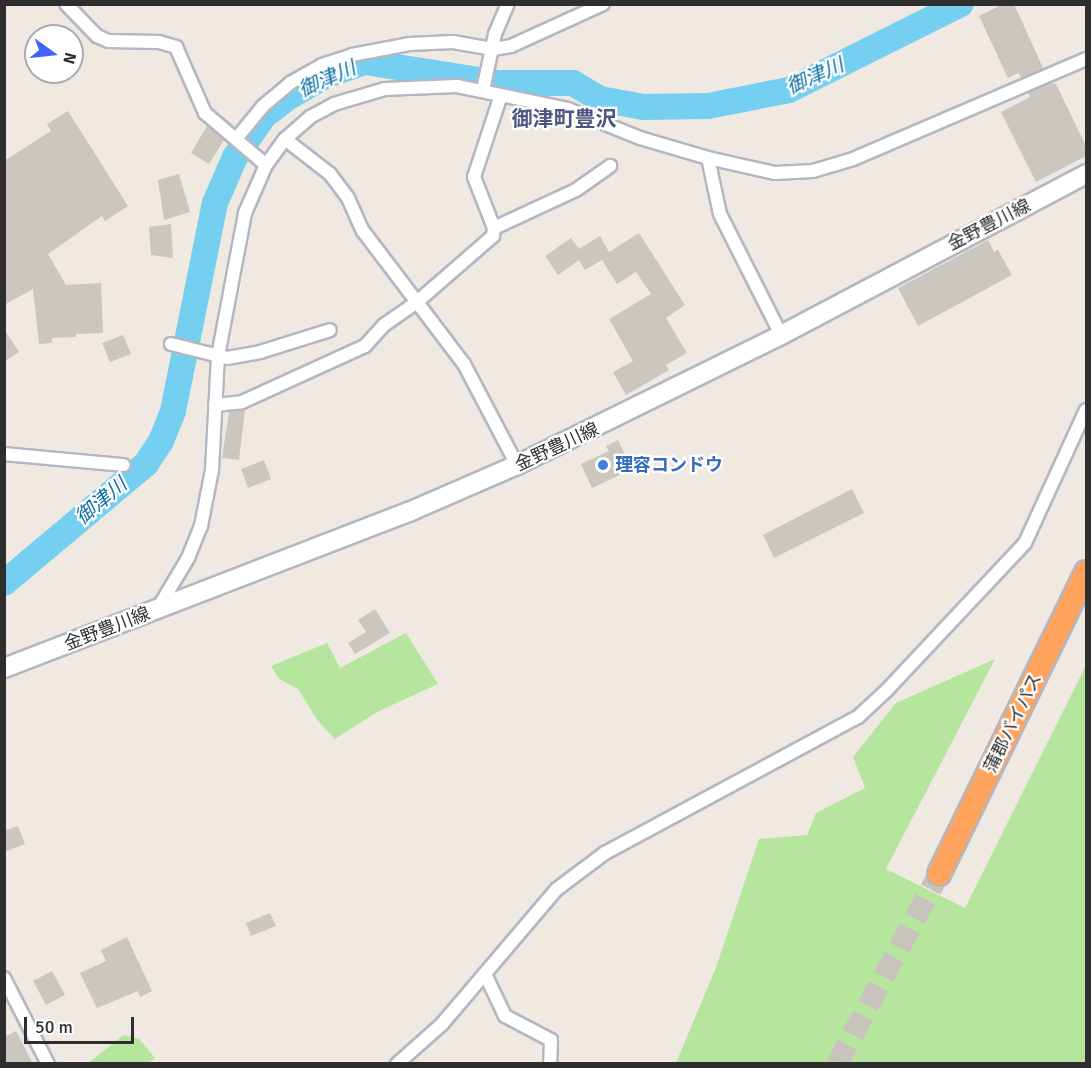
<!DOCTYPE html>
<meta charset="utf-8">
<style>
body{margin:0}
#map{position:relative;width:1091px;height:1068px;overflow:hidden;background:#efe9e1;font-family:Signika,"Noto Sans JP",sans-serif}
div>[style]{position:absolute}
.green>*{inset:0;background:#b6e59e}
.river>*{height:26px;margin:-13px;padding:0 13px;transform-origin:13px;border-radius:13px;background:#75cff0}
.building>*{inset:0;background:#cbc7bf}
.highway-tunnel>*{height:22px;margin-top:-11px;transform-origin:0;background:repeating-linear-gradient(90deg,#c8c4bd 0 22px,transparent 0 33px)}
.roads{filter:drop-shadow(2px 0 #b4b7c1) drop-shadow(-2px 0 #b4b7c1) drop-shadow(0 2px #b4b7c1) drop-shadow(0 -2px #b4b7c1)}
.street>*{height:12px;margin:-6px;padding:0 6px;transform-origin:6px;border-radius:6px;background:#fff}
.secondary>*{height:18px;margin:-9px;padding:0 9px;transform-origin:9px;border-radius:9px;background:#fff}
.highway>*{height:22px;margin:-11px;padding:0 11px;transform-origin:11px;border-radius:11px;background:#ffa35c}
.dots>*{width:16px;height:16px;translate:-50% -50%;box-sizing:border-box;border:3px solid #fff;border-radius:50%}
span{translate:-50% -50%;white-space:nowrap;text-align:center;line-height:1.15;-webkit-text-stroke:4.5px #fff;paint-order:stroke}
.street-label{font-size:18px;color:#2e2e2e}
.shop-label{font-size:18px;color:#366cbe;font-weight:700}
.left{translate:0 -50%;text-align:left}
.water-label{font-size:20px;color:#0d6fa3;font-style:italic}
.quarter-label{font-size:21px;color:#4d5680;font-weight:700}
.frame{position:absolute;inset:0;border:6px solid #2e2e2e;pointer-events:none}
.north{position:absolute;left:24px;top:24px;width:60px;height:60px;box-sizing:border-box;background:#fff;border:2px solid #ababab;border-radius:50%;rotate:105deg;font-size:16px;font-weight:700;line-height:24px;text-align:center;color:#2e2e2e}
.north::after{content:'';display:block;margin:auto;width:21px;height:27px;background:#4264fb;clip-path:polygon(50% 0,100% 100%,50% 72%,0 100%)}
.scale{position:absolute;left:24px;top:1017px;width:110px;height:27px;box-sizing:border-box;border:3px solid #2e2e2e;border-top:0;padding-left:8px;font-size:18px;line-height:21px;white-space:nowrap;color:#2e2e2e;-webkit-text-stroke:4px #fff;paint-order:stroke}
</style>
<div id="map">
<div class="green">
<i style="clip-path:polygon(406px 633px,438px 684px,377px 712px,335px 739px,318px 721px,298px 689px,279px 679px,271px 666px,327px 643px,340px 668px)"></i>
<i style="clip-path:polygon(995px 659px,886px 869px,965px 908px,1086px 665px,1086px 1063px,676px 1063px,715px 970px,759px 839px,807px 835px,816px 813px,865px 788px,853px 757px,896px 703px)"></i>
<i style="clip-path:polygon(124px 1035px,139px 1039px,155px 1058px,148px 1063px,88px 1063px)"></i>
</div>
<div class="river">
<i style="left:4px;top:583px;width:185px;rotate:-40deg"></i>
<i style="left:146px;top:464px;width:27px;rotate:-57deg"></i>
<i style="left:161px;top:441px;width:32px;rotate:-68deg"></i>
<i style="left:173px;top:411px;width:212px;rotate:-78.6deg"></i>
<i style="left:215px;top:203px;width:50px;rotate:-66.5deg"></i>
<i style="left:235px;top:157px;width:50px;rotate:-54.7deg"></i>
<i style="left:264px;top:116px;width:29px;rotate:-38deg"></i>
<i style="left:287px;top:98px;width:46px;rotate:-29.9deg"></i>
<i style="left:327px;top:75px;width:40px;rotate:-18.9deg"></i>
<i style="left:365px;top:62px;width:135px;rotate:9deg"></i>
<i style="left:498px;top:83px;width:75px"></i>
<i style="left:573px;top:83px;width:31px;rotate:31deg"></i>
<i style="left:600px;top:99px;width:44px;rotate:10.5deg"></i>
<i style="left:643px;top:107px;width:65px;rotate:-0.9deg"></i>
<i style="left:708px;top:106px;width:83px;rotate:-11.2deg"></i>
<i style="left:789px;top:90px;width:192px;rotate:-26.6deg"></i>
</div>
<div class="building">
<i style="clip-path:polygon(1003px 4px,1014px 4px,1043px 68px,1021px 78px,1019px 73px,1008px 78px,979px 16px)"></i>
<i style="clip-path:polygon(1050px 83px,1056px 84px,1086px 146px,1086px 156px,1036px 182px,1001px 112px,1030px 97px,1028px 93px)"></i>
<i style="clip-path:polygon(68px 111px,128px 206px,105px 221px,102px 216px,48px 254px,66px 285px,101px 283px,103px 333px,76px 334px,76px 337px,52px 338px,52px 343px,39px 344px,33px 289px,4px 305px,4px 161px,51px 131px,47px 124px)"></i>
<i style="clip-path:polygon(207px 126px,224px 140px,209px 164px,191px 153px)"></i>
<i style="clip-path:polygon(179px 174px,190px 212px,164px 220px,158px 180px)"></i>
<i style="clip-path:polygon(171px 224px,173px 258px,151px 255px,149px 227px)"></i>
<i style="clip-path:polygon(639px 233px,685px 305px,666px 318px,687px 353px,666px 365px,669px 370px,626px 395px,613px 372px,633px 361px,609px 319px,651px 294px,636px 272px,617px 284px,602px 260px,585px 270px,579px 260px,558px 275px,545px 256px,571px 238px,579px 249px,600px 236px,609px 252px)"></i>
<i style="clip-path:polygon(988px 240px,994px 252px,998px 250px,1012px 275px,918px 326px,898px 288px)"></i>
<i style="clip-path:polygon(4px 329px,19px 352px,4px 362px)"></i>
<i style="clip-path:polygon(123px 335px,131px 354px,110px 362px,102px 343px)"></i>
<i style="clip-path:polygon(245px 410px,239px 460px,222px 458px,229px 412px)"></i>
<i style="clip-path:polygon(618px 440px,629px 463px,617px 469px,620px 475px,592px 488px,581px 464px,609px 451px,606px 446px)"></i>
<i style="clip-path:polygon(264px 460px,271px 479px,248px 488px,241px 469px)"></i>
<i style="clip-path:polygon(852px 489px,864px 513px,774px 558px,763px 535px)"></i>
<i style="clip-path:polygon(375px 609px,390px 633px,355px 654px,348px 643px,366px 632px,358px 620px)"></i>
<i style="clip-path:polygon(18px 826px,25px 844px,4px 852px,4px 831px)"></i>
<i style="clip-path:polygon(270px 913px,276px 926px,251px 936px,246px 923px)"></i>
<i style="clip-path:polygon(127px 937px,152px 991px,140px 997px,138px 991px,97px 1008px,80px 973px,106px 961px,101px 950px)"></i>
<i style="clip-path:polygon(52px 971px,65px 995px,46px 1005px,33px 981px)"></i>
<i style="clip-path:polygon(16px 1031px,33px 1064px,4px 1064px,4px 1037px)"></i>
</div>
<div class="highway-tunnel">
<i style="left:837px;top:1064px;width:216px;rotate:-61.8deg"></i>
</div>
<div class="roads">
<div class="street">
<i style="left:66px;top:4px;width:45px;rotate:45.9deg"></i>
<i style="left:97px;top:36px;width:12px;rotate:24deg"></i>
<i style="left:108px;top:41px;width:51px;rotate:1.1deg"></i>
<i style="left:159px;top:42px;width:18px;rotate:16deg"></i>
<i style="left:176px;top:47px;width:72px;rotate:66.3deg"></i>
<i style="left:205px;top:113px;width:80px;rotate:40.4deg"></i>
<i style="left:483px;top:90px;width:57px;rotate:-77.9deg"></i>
<i style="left:495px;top:34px;width:33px;rotate:-67deg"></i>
<i style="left:236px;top:139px;width:43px;rotate:-50.7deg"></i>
<i style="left:263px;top:106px;width:35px;rotate:-40deg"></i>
<i style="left:290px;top:83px;width:37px;rotate:-29deg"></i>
<i style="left:322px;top:65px;width:32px;rotate:-18deg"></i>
<i style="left:352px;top:55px;width:58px;rotate:-10.9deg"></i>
<i style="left:409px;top:44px;width:44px;rotate:-2.6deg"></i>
<i style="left:453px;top:42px;width:41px;rotate:9.9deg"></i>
<i style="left:493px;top:49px;width:18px;rotate:-9deg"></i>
<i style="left:511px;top:46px;width:101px;rotate:-24.5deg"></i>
<i style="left:285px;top:139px;width:57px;rotate:37.9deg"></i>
<i style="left:330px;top:174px;width:30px;rotate:53deg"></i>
<i style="left:348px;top:198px;width:36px;rotate:66deg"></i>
<i style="left:363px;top:231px;width:167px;rotate:52.8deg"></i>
<i style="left:464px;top:364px;width:114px;rotate:62.3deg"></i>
<i style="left:708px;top:158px;width:57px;rotate:77.9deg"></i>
<i style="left:720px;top:214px;width:136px;rotate:63.2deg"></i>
<i style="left:494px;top:228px;width:55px;rotate:-111.4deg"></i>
<i style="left:474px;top:177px;width:86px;rotate:-71.8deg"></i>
<i style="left:171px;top:344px;width:58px;rotate:14deg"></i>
<i style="left:227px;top:358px;width:34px;rotate:-10deg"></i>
<i style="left:260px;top:352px;width:73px;rotate:-17.4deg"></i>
<i style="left:215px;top:405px;width:27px;rotate:-6deg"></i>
<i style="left:242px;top:402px;width:135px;rotate:-24.5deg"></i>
<i style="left:365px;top:346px;width:28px;rotate:-48deg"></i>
<i style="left:384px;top:325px;width:40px;rotate:-34.9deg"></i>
<i style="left:417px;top:302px;width:101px;rotate:-41deg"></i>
<i style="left:493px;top:236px;width:8px;rotate:-83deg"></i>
<i style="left:494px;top:228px;width:90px;rotate:-24.9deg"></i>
<i style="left:576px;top:190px;width:42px;rotate:-35.2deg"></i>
<i style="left:4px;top:454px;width:120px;rotate:5.3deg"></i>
<i style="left:157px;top:610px;width:61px;rotate:-59.2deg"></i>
<i style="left:188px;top:558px;width:35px;rotate:-68deg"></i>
<i style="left:201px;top:526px;width:57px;rotate:-78.9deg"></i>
<i style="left:212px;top:470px;width:114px;rotate:-87deg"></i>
<i style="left:218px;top:356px;width:146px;rotate:-79.3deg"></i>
<i style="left:245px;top:213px;width:52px;rotate:-66.4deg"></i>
<i style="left:266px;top:165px;width:32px;rotate:-54deg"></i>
<i style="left:285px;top:139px;width:33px;rotate:-41deg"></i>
<i style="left:310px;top:117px;width:27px;rotate:-28deg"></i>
<i style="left:334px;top:104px;width:53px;rotate:-16.4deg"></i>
<i style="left:385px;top:89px;width:72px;rotate:-2.4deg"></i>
<i style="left:457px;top:86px;width:113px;rotate:11.7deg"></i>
<i style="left:568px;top:109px;width:78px;rotate:21.9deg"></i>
<i style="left:640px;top:138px;width:71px;rotate:16.4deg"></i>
<i style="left:708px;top:158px;width:69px;rotate:12.6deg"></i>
<i style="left:775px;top:173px;width:38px;rotate:-3deg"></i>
<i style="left:813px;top:171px;width:42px;rotate:-16.7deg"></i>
<i style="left:853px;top:159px;width:254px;rotate:-23.2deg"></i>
<i style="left:486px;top:976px;width:44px;rotate:64.6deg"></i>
<i style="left:505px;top:1016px;width:52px;rotate:27.6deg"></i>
<i style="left:551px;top:1040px;width:24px;rotate:92deg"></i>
<i style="left:4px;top:978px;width:97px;rotate:62.9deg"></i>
<i style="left:397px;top:1064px;width:60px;rotate:-41.6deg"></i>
<i style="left:442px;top:1024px;width:177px;rotate:-49.6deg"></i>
<i style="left:557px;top:889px;width:60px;rotate:-36.9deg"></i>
<i style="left:605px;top:853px;width:287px;rotate:-28.3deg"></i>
<i style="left:858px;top:717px;width:38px;rotate:-43deg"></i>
<i style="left:886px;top:691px;width:203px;rotate:-46.8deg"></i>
<i style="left:1025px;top:543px;width:146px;rotate:-65.4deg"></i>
</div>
<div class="secondary">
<i style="left:4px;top:668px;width:434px;rotate:-21.1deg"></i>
<i style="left:409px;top:512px;width:118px;rotate:-23.5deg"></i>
<i style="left:517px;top:465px;width:294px;rotate:-26.2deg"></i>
<i style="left:781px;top:335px;width:345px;rotate:-27.8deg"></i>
</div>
<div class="highway">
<i style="left:939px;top:874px;width:336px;rotate:-64deg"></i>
</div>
</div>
<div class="dots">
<i style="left:603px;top:465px;background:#3f7fe0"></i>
</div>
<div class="street-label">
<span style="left:989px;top:225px;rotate:-27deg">金野豊川線</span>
<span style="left:557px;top:447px;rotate:-25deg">金野豊川線</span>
<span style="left:107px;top:629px;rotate:-21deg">金野豊川線</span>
<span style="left:1013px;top:723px;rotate:-64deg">蒲郡バイパス</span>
</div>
<div class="shop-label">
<span class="left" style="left:615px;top:465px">理容コンドウ</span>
</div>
<div class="water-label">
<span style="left:815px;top:76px;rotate:-24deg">御津川</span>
<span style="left:327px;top:79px;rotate:-24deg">御津川</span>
<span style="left:101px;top:501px;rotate:-40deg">御津川</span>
</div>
<div class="quarter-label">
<span style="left:564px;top:119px">御津町豊沢</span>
</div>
<div class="frame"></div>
<div class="north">N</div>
<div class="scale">50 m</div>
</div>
